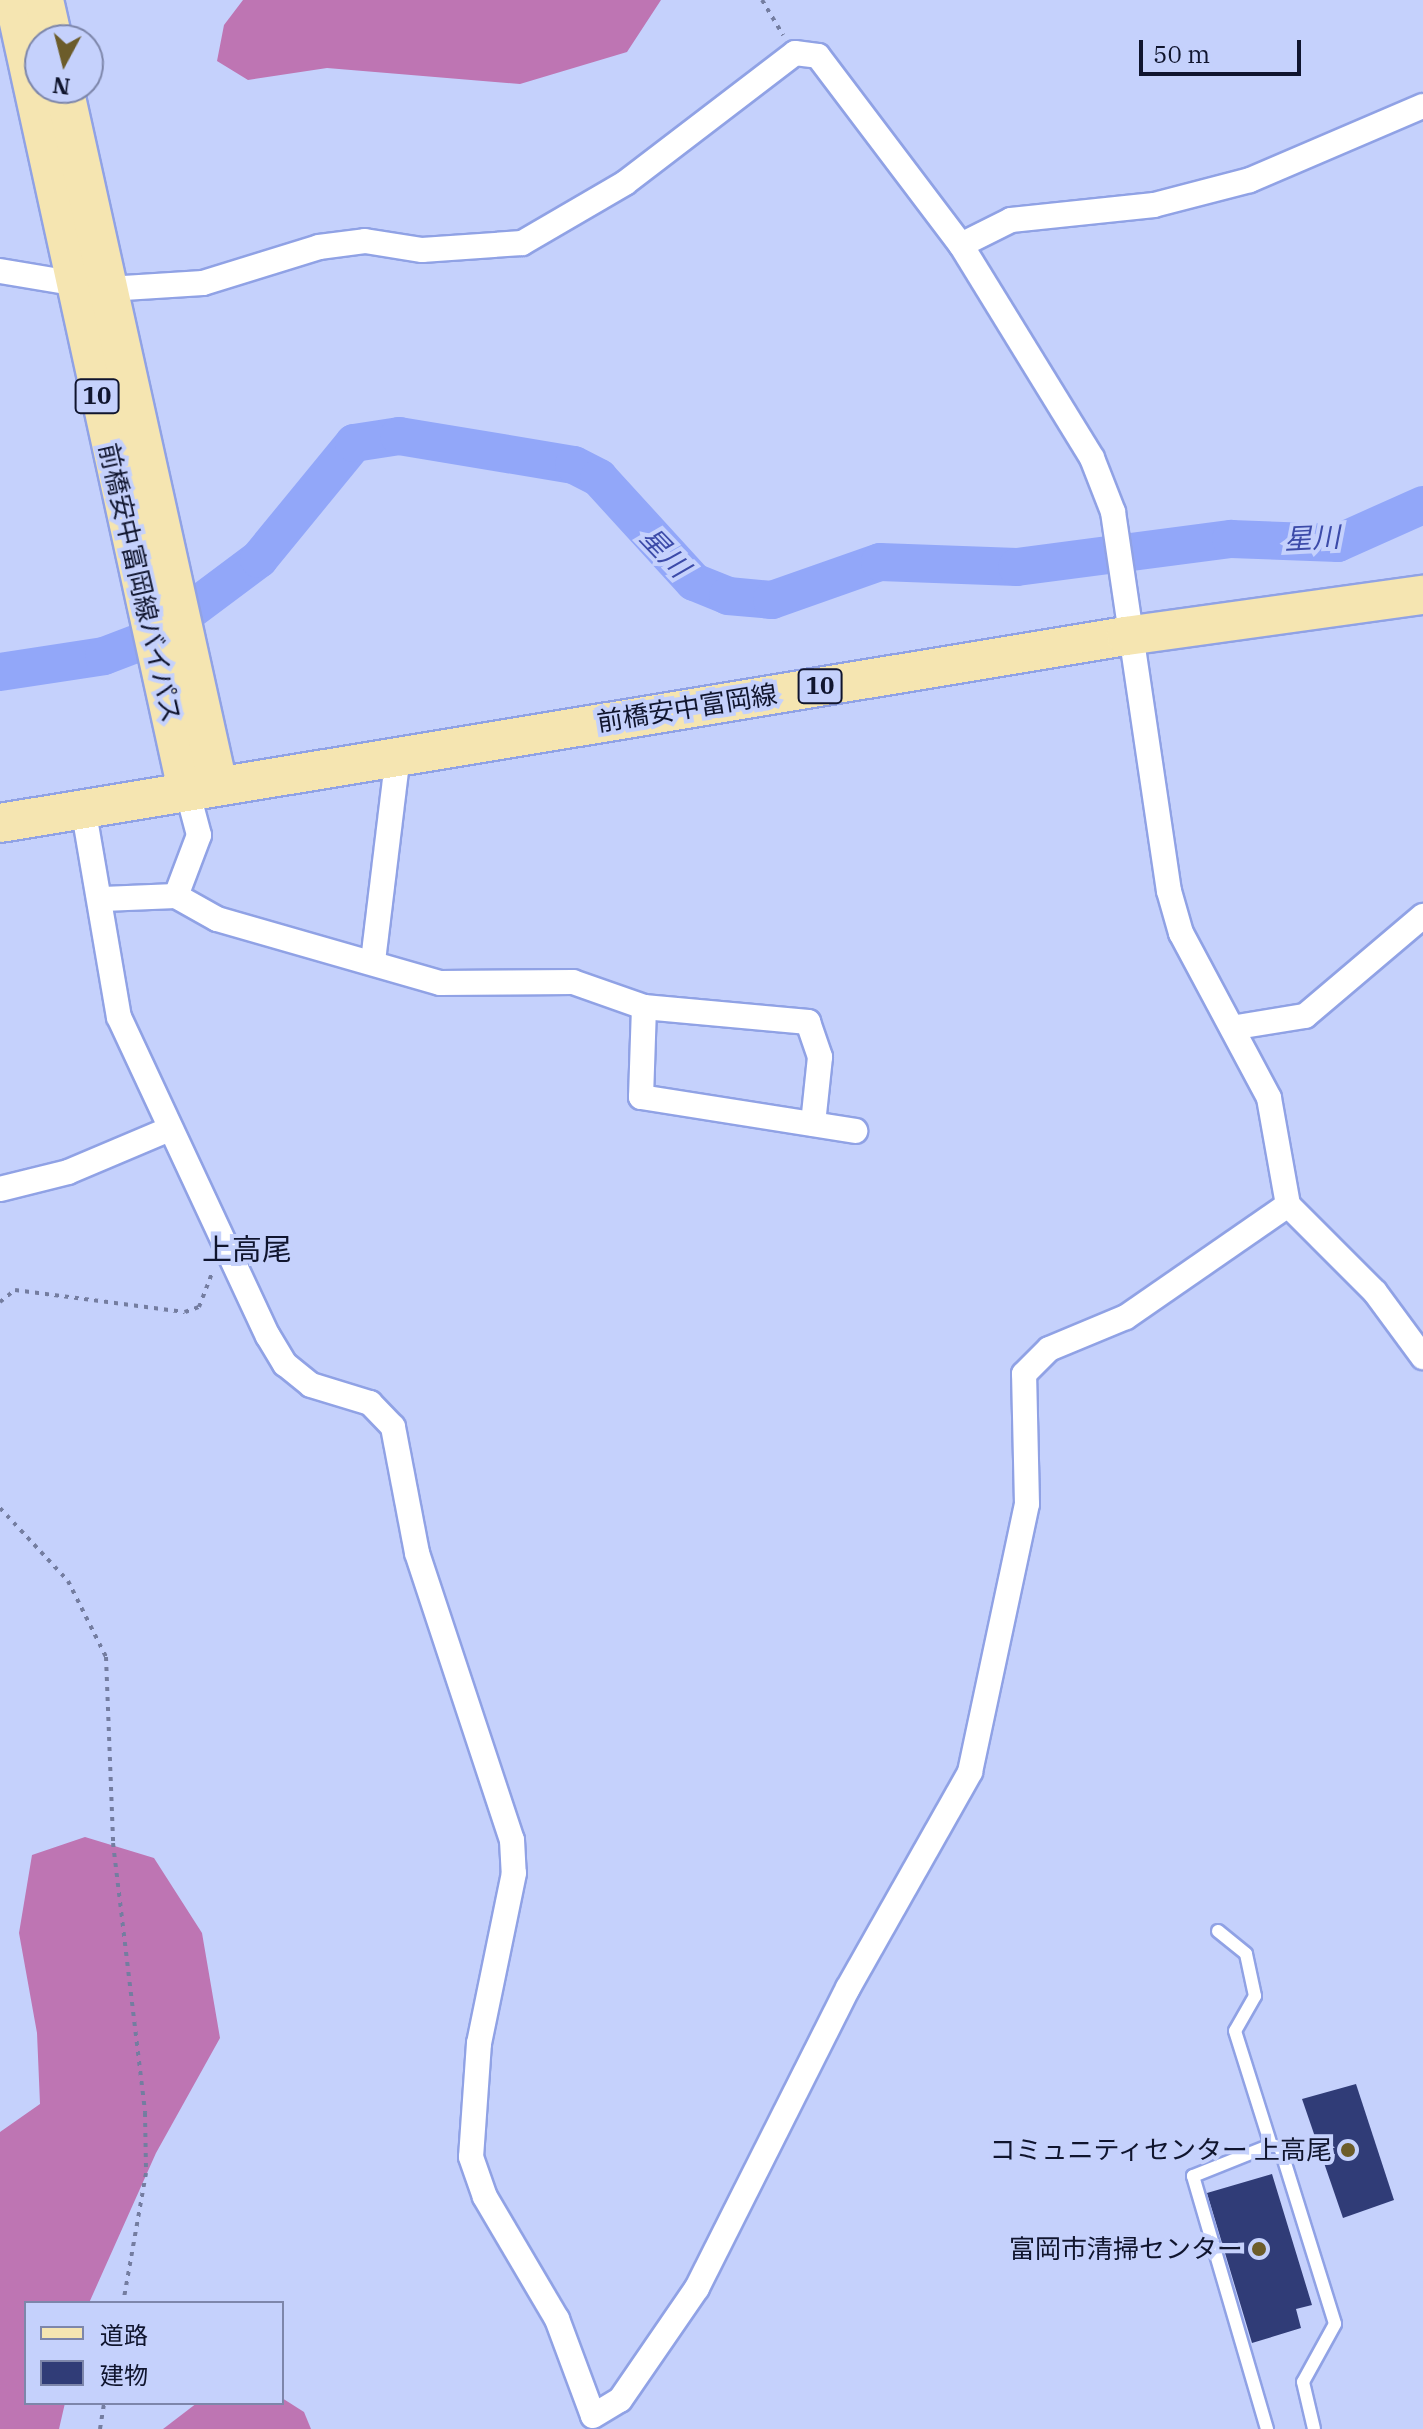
<!DOCTYPE html>
<meta charset="utf-8">
<style>
body{margin:0}
#map{position:relative;width:1423px;height:2429px;overflow:hidden;background:#c5d1fc;font-family:"IBM Plex Serif","Noto Sans JP",serif}
div>[style]{position:absolute}
.forest>*{inset:0;background:#be75b3}
.river>*{height:38px;margin:-19px;padding:0 19px;transform-origin:19px;border-radius:19px;background:#92a7f9}
.building>*{inset:0;background:#303c77}
.path>*{height:4px;margin-top:-2px;transform-origin:0;background:repeating-linear-gradient(90deg,#747da0 0 4px,transparent 0 10px)}
.roads{filter:drop-shadow(2px 0 #90a2e5) drop-shadow(-2px 0 #90a2e5) drop-shadow(0 2px #90a2e5) drop-shadow(0 -2px #90a2e5)}
.lane>*{height:12px;margin:-6px;padding:0 6px;transform-origin:6px;border-radius:6px;background:#fff}
.street>*{height:24px;margin:-12px;padding:0 12px;transform-origin:12px;border-radius:12px;background:#fff}
.primary>*{height:38px;margin:-19px;padding:0 19px;transform-origin:19px;border-radius:19px;background:#f5e5b1}
.dots>*{width:22px;height:22px;translate:-50% -50%;box-sizing:border-box;border:4px solid #c5d1fc;border-radius:50%}
span{translate:-50% -50%;white-space:nowrap;text-align:center;line-height:1.15;-webkit-text-stroke:8px #c5d1fc;paint-order:stroke}
.shield-label span{padding:2px 6px;background:#c5d1fc;border:2px solid;border-radius:6px;-webkit-text-stroke-width:0}
.shield-label{font-size:24px;color:#10152e;font-weight:700}
.street-label{font-size:26px;color:#10152e}
.poi-label{font-size:26px;color:#10152e}
.right{translate:-100% -50%;text-align:right}
.water-label{font-size:28px;color:#3c4ba9;font-style:italic}
.quarter-label{font-size:30px;color:#10152e}
.legend{position:absolute;left:24px;top:2301px;width:260px;height:104px;box-sizing:border-box;background:#c5d1fc;border:2px solid #7d86aa;margin:0;padding:10px 14px;list-style:none;font-size:24px;color:#10152e}
.legend li{display:flex;align-items:center;gap:16px;height:40px}
.legend b{width:40px;border:2px solid #7d86aa}
.north{position:absolute;left:24px;top:24px;width:80px;height:80px;box-sizing:border-box;background:#c5d1fc;border:2px solid #7d86aa;border-radius:50%;rotate:187deg;font-size:22px;font-weight:700;line-height:32px;text-align:center;color:#10152e}
.north::after{content:'';display:block;margin:auto;width:28px;height:36px;background:#6c5c2a;clip-path:polygon(50% 0,100% 100%,50% 72%,0 100%)}
.scale{position:absolute;left:1139px;top:40px;width:162px;height:36px;box-sizing:border-box;border:4px solid #10152e;border-top:0;padding-left:10px;font-size:24px;line-height:28px;white-space:nowrap;color:#10152e;-webkit-text-stroke:6px #c5d1fc;paint-order:stroke}
</style>
<div id="map">
<div class="forest">
<i style="clip-path:polygon(243px 0,661px 0,627px 52px,520px 84px,327px 68px,248px 80px,217px 61px,224px 25px)"></i>
<i style="clip-path:polygon(85px 1837px,154px 1858px,202px 1933px,220px 2038px,156px 2153px,89px 2303px,26px 2303px,26px 2403px,65px 2403px,59px 2429px,0 2429px,0 2132px,40px 2104px,37px 2033px,19px 1933px,32px 1855px)"></i>
<i style="clip-path:polygon(282px 2398px,304px 2412px,311px 2429px,163px 2429px,197px 2403px)"></i>
</div>
<div class="river">
<i style="left:0;top:672px;width:105px;rotate:-8.7deg"></i>
<i style="left:104px;top:656px;width:56px;rotate:-21deg"></i>
<i style="left:156px;top:636px;width:129px;rotate:-36.8deg"></i>
<i style="left:259px;top:559px;width:150px;rotate:-50.7deg"></i>
<i style="left:354px;top:443px;width:46px;rotate:-8.8deg"></i>
<i style="left:399px;top:436px;width:177px;rotate:9.4deg"></i>
<i style="left:574px;top:465px;width:28px;rotate:27deg"></i>
<i style="left:599px;top:478px;width:141px;rotate:47.6deg"></i>
<i style="left:694px;top:582px;width:37px;rotate:22deg"></i>
<i style="left:728px;top:596px;width:44px;rotate:5.2deg"></i>
<i style="left:772px;top:600px;width:114px;rotate:-19.4deg"></i>
<i style="left:880px;top:562px;width:137px;rotate:2.1deg"></i>
<i style="left:1017px;top:567px;width:216px;rotate:-7.5deg"></i>
<i style="left:1231px;top:539px;width:107px;rotate:2.1deg"></i>
<i style="left:1338px;top:543px;width:93px;rotate:-24.1deg"></i>
</div>
<div class="building">
<i style="clip-path:polygon(1356px 2084px,1394px 2200px,1343px 2218px,1302px 2099px)"></i>
<i style="clip-path:polygon(1272px 2174px,1312px 2305px,1296px 2309px,1301px 2328px,1252px 2343px,1207px 2193px)"></i>
</div>
<div class="path">
<i style="left:762px;top:0;width:41px;rotate:59deg"></i>
<i style="left:0;top:1302px;width:19px;rotate:-39deg"></i>
<i style="left:15px;top:1290px;width:171px;rotate:7.4deg"></i>
<i style="left:185px;top:1312px;width:15px;rotate:-20deg"></i>
<i style="left:199px;top:1307px;width:36px;rotate:-69deg"></i>
<i style="left:0;top:1508px;width:100px;rotate:47deg"></i>
<i style="left:68px;top:1581px;width:85px;rotate:63.4deg"></i>
<i style="left:106px;top:1657px;width:186px;rotate:87.8deg"></i>
<i style="left:113px;top:1843px;width:272px;rotate:83.2deg"></i>
<i style="left:145px;top:2113px;width:60px;rotate:89deg"></i>
<i style="left:146px;top:2173px;width:132px;rotate:100deg"></i>
<i style="left:100px;top:2429px;width:26px;rotate:-81deg"></i>
</div>
<div class="roads">
<div class="lane">
<i style="left:1218px;top:1931px;width:36px;rotate:39deg"></i>
<i style="left:1246px;top:1954px;width:43px;rotate:77.9deg"></i>
<i style="left:1255px;top:1996px;width:40px;rotate:119.7deg"></i>
<i style="left:1235px;top:2031px;width:120px;rotate:72.5deg"></i>
<i style="left:1271px;top:2145px;width:84px;rotate:158.3deg"></i>
<i style="left:1193px;top:2176px;width:264px;rotate:73.7deg"></i>
<i style="left:1271px;top:2145px;width:9px;rotate:13deg"></i>
<i style="left:1280px;top:2147px;width:185px;rotate:72.7deg"></i>
<i style="left:1335px;top:2324px;width:66px;rotate:118.9deg"></i>
<i style="left:1303px;top:2382px;width:48px;rotate:76.8deg"></i>
</div>
<div class="street">
<i style="left:961px;top:245px;width:250px;rotate:58.4deg"></i>
<i style="left:1092px;top:458px;width:58px;rotate:68.7deg"></i>
<i style="left:1113px;top:512px;width:383px;rotate:81.6deg"></i>
<i style="left:1169px;top:891px;width:44px;rotate:74.1deg"></i>
<i style="left:1181px;top:933px;width:187px;rotate:61.9deg"></i>
<i style="left:1269px;top:1098px;width:109px;rotate:79.9deg"></i>
<i style="left:1288px;top:1205px;width:123px;rotate:45deg"></i>
<i style="left:1375px;top:1292px;width:81px;rotate:53.6deg"></i>
<i style="left:0;top:271px;width:109px;rotate:9.5deg"></i>
<i style="left:108px;top:289px;width:95px;rotate:-3.6deg"></i>
<i style="left:203px;top:283px;width:121px;rotate:-17.2deg"></i>
<i style="left:319px;top:247px;width:46px;rotate:-7.4deg"></i>
<i style="left:365px;top:241px;width:58px;rotate:9deg"></i>
<i style="left:422px;top:250px;width:100px;rotate:-4deg"></i>
<i style="left:522px;top:243px;width:119px;rotate:-30.2deg"></i>
<i style="left:625px;top:183px;width:214px;rotate:-37.4deg"></i>
<i style="left:795px;top:53px;width:23px;rotate:7deg"></i>
<i style="left:818px;top:56px;width:237px;rotate:52.9deg"></i>
<i style="left:961px;top:245px;width:56px;rotate:-26.6deg"></i>
<i style="left:1011px;top:220px;width:144px;rotate:-6deg"></i>
<i style="left:1154px;top:205px;width:99px;rotate:-14.6deg"></i>
<i style="left:1250px;top:180px;width:188px;rotate:-23.2deg"></i>
<i style="left:83px;top:807px;width:213px;rotate:80.3deg"></i>
<i style="left:119px;top:1017px;width:352px;rotate:65deg"></i>
<i style="left:268px;top:1336px;width:33px;rotate:59deg"></i>
<i style="left:285px;top:1364px;width:33px;rotate:39deg"></i>
<i style="left:311px;top:1385px;width:62px;rotate:17deg"></i>
<i style="left:370px;top:1403px;width:33px;rotate:46deg"></i>
<i style="left:393px;top:1427px;width:128px;rotate:79.2deg"></i>
<i style="left:417px;top:1553px;width:302px;rotate:71.7deg"></i>
<i style="left:512px;top:1840px;width:33px;rotate:87deg"></i>
<i style="left:514px;top:1873px;width:174px;rotate:101.6deg"></i>
<i style="left:479px;top:2043px;width:114px;rotate:94deg"></i>
<i style="left:471px;top:2157px;width:42px;rotate:70.7deg"></i>
<i style="left:485px;top:2197px;width:142px;rotate:59.5deg"></i>
<i style="left:557px;top:2319px;width:103px;rotate:69.6deg"></i>
<i style="left:593px;top:2416px;width:31px;rotate:-31deg"></i>
<i style="left:620px;top:2400px;width:136px;rotate:-55.5deg"></i>
<i style="left:697px;top:2288px;width:336px;rotate:-63.3deg"></i>
<i style="left:848px;top:1988px;width:248px;rotate:-60.5deg"></i>
<i style="left:970px;top:1772px;width:274px;rotate:-78deg"></i>
<i style="left:1027px;top:1504px;width:130px;rotate:-91.3deg"></i>
<i style="left:1024px;top:1374px;width:35px;rotate:-45deg"></i>
<i style="left:1049px;top:1349px;width:83px;rotate:-22.6deg"></i>
<i style="left:1126px;top:1317px;width:197px;rotate:-34.7deg"></i>
<i style="left:176px;top:896px;width:65px;rotate:-69.3deg"></i>
<i style="left:199px;top:835px;width:47px;rotate:-104.9deg"></i>
<i style="left:103px;top:899px;width:73px;rotate:-2.4deg"></i>
<i style="left:176px;top:896px;width:47px;rotate:29.3deg"></i>
<i style="left:217px;top:919px;width:232px;rotate:16deg"></i>
<i style="left:440px;top:983px;width:133px;rotate:-0.4deg"></i>
<i style="left:573px;top:982px;width:75px;rotate:19.4deg"></i>
<i style="left:644px;top:1007px;width:165px;rotate:5.2deg"></i>
<i style="left:808px;top:1022px;width:37px;rotate:71deg"></i>
<i style="left:820px;top:1057px;width:67px;rotate:96deg"></i>
<i style="left:373px;top:961px;width:208px;rotate:-83.1deg"></i>
<i style="left:644px;top:1007px;width:90px;rotate:91.9deg"></i>
<i style="left:641px;top:1097px;width:217px;rotate:9deg"></i>
<i style="left:1237px;top:1027px;width:69px;rotate:-9.2deg"></i>
<i style="left:1305px;top:1016px;width:155px;rotate:-40.3deg"></i>
<i style="left:0;top:1189px;width:70px;rotate:-14deg"></i>
<i style="left:68px;top:1172px;width:111px;rotate:-22.9deg"></i>
</div>
<div class="primary">
<i style="left:14px;top:0;width:809px;rotate:77.65deg"></i>
<i style="left:44px;top:0;width:41px;rotate:77.3deg"></i>
<i style="left:64px;top:88px;width:714px;rotate:77.54deg"></i>
<i style="left:0;top:823px;width:1141px;rotate:-9.43deg"></i>
<i style="left:1126px;top:636px;width:300px;rotate:-7.9deg"></i>
</div>
</div>
<div class="dots">
<i style="left:1348px;top:2150px;background:#6c5c2a"></i>
<i style="left:1259px;top:2249px;background:#6c5c2a"></i>
</div>
<div class="shield-label">
<span style="left:97px;top:396px">10</span>
<span style="left:820px;top:686px">10</span>
</div>
<div class="street-label">
<span style="left:140px;top:583px;rotate:77deg">前橋安中富岡線バイパス</span>
<span style="left:687px;top:708px;rotate:-9deg">前橋安中富岡線</span>
</div>
<div class="poi-label">
<span class="right" style="left:1332px;top:2150px">コミュニティセンター 上高尾</span>
<span class="right" style="left:1243px;top:2249px">富岡市清掃センター</span>
</div>
<div class="water-label">
<span style="left:1312px;top:538px;rotate:-3deg">星川</span>
<span style="left:665px;top:552px;rotate:46deg">星川</span>
</div>
<div class="quarter-label">
<span style="left:247px;top:1249px">上高尾</span>
</div>
<ul class="legend">
<li><b style="height:10px;background:#f5e5b1"></b>道路</li>
<li><b style="height:22px;background:#303c77"></b>建物</li>
</ul>
<div class="north">N</div>
<div class="scale">50 m</div>
</div>
